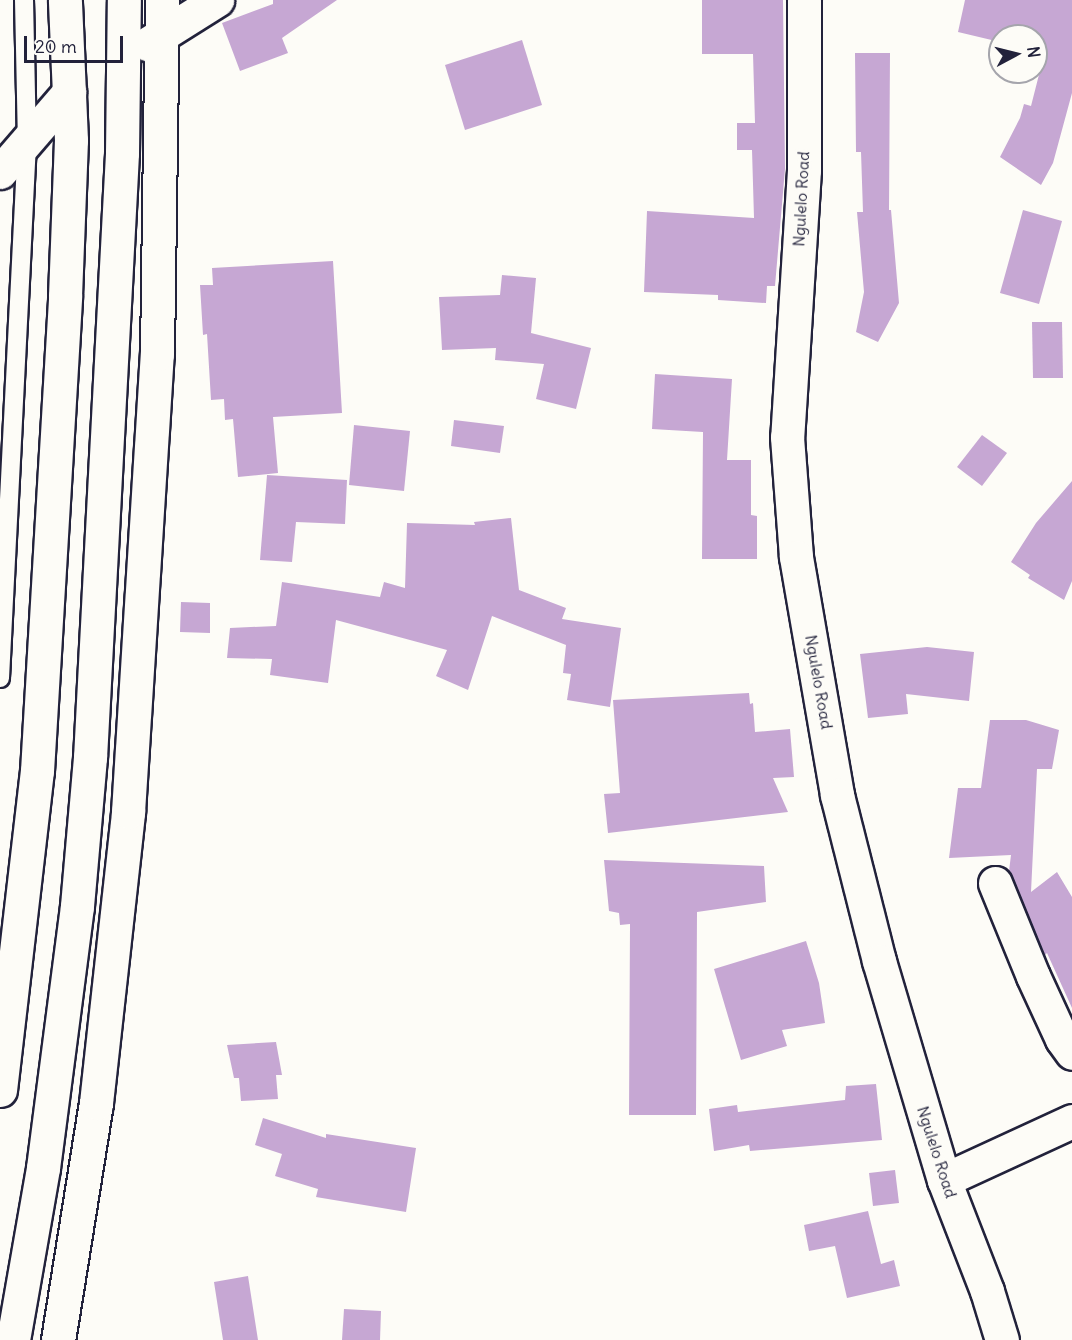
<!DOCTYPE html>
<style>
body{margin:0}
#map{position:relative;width:1072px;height:1340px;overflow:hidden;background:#fdfcf7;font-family:Delius,sans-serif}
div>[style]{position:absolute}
.building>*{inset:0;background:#c6a7d3}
.roads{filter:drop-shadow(2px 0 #22223b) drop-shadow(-2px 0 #22223b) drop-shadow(0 2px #22223b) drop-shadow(0 -2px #22223b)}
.lane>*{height:18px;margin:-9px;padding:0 9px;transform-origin:9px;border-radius:9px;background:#fdfcf7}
.street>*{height:33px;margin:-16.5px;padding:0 16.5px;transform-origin:16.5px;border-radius:16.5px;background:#fdfcf7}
.secondary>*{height:33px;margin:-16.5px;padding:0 16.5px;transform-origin:16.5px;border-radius:16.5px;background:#fdfcf7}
.highway>*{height:33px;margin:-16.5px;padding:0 16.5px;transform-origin:16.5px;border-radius:16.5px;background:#fdfcf7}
span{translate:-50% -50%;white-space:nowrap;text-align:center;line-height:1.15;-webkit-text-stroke:6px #fdfcf7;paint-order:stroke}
.street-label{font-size:16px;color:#22223b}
.north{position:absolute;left:988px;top:24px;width:60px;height:60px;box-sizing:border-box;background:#fdfcf7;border:2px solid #a5a5ac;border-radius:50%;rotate:83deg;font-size:16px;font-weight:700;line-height:24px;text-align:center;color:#22223b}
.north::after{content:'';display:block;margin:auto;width:21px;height:27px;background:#22223b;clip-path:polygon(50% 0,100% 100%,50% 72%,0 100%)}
.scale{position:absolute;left:24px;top:36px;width:99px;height:27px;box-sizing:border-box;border:3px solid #22223b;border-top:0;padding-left:8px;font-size:18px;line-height:21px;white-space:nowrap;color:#22223b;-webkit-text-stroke:4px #fdfcf7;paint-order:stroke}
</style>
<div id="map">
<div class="building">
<i style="clip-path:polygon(273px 0,337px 0,282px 38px,288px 53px,240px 71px,222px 23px,273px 4px)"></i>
<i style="clip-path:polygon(702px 0,783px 0,785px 169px,775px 286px,767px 286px,766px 303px,718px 300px,718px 295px,644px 292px,647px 211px,754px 218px,752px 150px,737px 150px,737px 123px,755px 123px,753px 54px,702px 54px)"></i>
<i style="clip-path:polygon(965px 0,1072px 0,1072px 93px,1053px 163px,1041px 185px,1000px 157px,1020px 118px,1024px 104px,1031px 106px,1044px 55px,1036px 53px,1036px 36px,1000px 36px,1000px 42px,958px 32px)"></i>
<i style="clip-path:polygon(522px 40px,542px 105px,465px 130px,445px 65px)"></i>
<i style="clip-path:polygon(855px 53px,890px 53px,889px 210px,891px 210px,899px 303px,878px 342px,856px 332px,864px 292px,857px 212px,863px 212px,861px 152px,856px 152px)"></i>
<i style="clip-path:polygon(1023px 210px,1062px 221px,1039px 304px,1000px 293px)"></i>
<i style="clip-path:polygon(333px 261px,342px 413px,273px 417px,278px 473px,238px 477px,233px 419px,225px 420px,224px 399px,211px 400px,207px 334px,203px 335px,200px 285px,213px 285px,212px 268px)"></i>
<i style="clip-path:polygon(502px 275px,536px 278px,531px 333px,591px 348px,576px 409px,536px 399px,544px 364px,495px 360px,496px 348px,442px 350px,439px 297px,500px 295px)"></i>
<i style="clip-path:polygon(1032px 322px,1062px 322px,1063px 378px,1033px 378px)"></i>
<i style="clip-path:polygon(655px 374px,732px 379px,727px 460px,751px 460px,751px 515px,757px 516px,757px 559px,702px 559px,703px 432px,652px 429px)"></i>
<i style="clip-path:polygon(454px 420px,504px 426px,500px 453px,451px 446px)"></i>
<i style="clip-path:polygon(354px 425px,410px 431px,404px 491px,349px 485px)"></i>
<i style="clip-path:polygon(982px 435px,1007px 453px,982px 486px,957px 467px)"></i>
<i style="clip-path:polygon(267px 475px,347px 480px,345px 524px,296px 522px,292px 562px,260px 560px)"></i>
<i style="clip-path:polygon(1072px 481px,1072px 581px,1064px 600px,1028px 578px,1030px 575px,1011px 562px,1036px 523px)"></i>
<i style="clip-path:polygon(511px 518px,519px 590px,566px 608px,562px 619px,621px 628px,610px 707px,567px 700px,571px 674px,563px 673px,566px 645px,492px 616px,468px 690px,436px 676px,447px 650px,336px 620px,328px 683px,270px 675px,272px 659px,227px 658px,230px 628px,276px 626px,282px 582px,380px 597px,384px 582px,405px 588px,407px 523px,475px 525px,474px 522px)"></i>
<i style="clip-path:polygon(181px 602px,210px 603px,210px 633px,180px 632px)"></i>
<i style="clip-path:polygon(927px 647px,974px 652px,969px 701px,906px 694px,908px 714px,868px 718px,860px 654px)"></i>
<i style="clip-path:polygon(749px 693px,750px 704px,753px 703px,755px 732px,790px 729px,794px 777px,773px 778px,788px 812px,608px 833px,604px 794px,620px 793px,613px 700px)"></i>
<i style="clip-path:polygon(990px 720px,1026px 720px,1059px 730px,1052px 769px,1037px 769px,1031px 892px,1057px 872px,1072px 897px,1072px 1008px,1047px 953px,1045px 955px,1009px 871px,1011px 855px,949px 858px,958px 788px,981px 788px)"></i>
<i style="clip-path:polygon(604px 860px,764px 866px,766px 902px,697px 912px,696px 1115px,629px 1115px,630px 924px,620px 925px,619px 913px,609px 911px)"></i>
<i style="clip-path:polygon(806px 941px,819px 983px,825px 1023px,782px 1030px,787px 1046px,741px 1060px,714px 969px)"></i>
<i style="clip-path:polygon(276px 1042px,282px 1075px,276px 1075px,278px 1099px,241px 1101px,239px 1078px,234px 1078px,227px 1045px)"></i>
<i style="clip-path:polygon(876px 1084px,882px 1140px,750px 1151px,749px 1145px,714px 1151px,709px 1109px,737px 1105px,738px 1112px,845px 1100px,846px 1086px)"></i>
<i style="clip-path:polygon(263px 1118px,326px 1138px,326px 1134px,416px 1148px,406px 1212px,316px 1197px,318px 1189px,275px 1176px,282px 1154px,255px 1145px)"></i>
<i style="clip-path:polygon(895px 1170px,899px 1203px,873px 1206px,869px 1173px)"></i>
<i style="clip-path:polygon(868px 1211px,881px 1264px,894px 1260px,900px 1286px,847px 1298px,835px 1246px,809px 1251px,804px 1225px)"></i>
<i style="clip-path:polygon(248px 1276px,258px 1340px,223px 1340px,214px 1282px)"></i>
<i style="clip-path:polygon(344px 1309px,381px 1311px,380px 1340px,342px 1340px)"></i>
</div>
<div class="roads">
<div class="lane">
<i style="left:0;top:678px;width:536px;rotate:-87.11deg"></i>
<i style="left:27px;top:143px;width:143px;rotate:-91.2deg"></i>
</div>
<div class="street">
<i style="left:804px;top:0;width:170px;rotate:90deg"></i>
<i style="left:804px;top:170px;width:268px;rotate:93.6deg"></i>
<i style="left:787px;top:437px;width:120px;rotate:85.7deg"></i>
<i style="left:796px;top:557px;width:242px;rotate:80.2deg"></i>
<i style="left:837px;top:795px;width:171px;rotate:75.8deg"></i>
<i style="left:879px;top:961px;width:228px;rotate:73.5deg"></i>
<i style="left:944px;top:1180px;width:119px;rotate:68.8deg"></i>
<i style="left:987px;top:1291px;width:51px;rotate:73deg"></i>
<i style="left:147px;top:44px;width:83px;rotate:-32.2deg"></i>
<i style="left:995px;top:883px;width:100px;rotate:67.8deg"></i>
<i style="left:1033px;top:976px;width:69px;rotate:65.3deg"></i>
<i style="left:1062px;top:1039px;width:17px;rotate:54deg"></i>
<i style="left:944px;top:1180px;width:141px;rotate:-24.7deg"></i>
<i style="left:58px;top:1340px;width:240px;rotate:-80.9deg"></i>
<i style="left:96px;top:1103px;width:293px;rotate:-83.7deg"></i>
<i style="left:128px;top:812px;width:459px;rotate:-86.4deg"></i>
<i style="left:157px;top:354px;width:354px;rotate:-89.2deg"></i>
</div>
<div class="secondary">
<i style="left:0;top:172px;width:106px;rotate:-49.2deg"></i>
</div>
<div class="highway">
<i style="left:0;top:1090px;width:321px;rotate:-83.4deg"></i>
<i style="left:37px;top:771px;width:476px;rotate:-86.6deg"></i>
<i style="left:65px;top:296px;width:156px;rotate:-87.8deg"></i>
<i style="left:71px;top:140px;width:140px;rotate:-92.5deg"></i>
<i style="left:13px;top:1340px;width:175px;rotate:-80.1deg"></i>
<i style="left:43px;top:1168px;width:264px;rotate:-82.6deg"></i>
<i style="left:77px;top:906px;width:149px;rotate:-85deg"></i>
<i style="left:90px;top:758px;width:606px;rotate:-86.97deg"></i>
<i style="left:122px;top:153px;width:153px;rotate:-89.3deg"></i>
</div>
</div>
<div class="street-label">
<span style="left:801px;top:199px;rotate:-87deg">Ngulelo Road</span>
<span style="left:819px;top:682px;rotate:80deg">Ngulelo Road</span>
<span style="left:937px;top:1152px;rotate:72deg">Ngulelo Road</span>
</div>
<div class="north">N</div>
<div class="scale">20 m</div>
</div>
